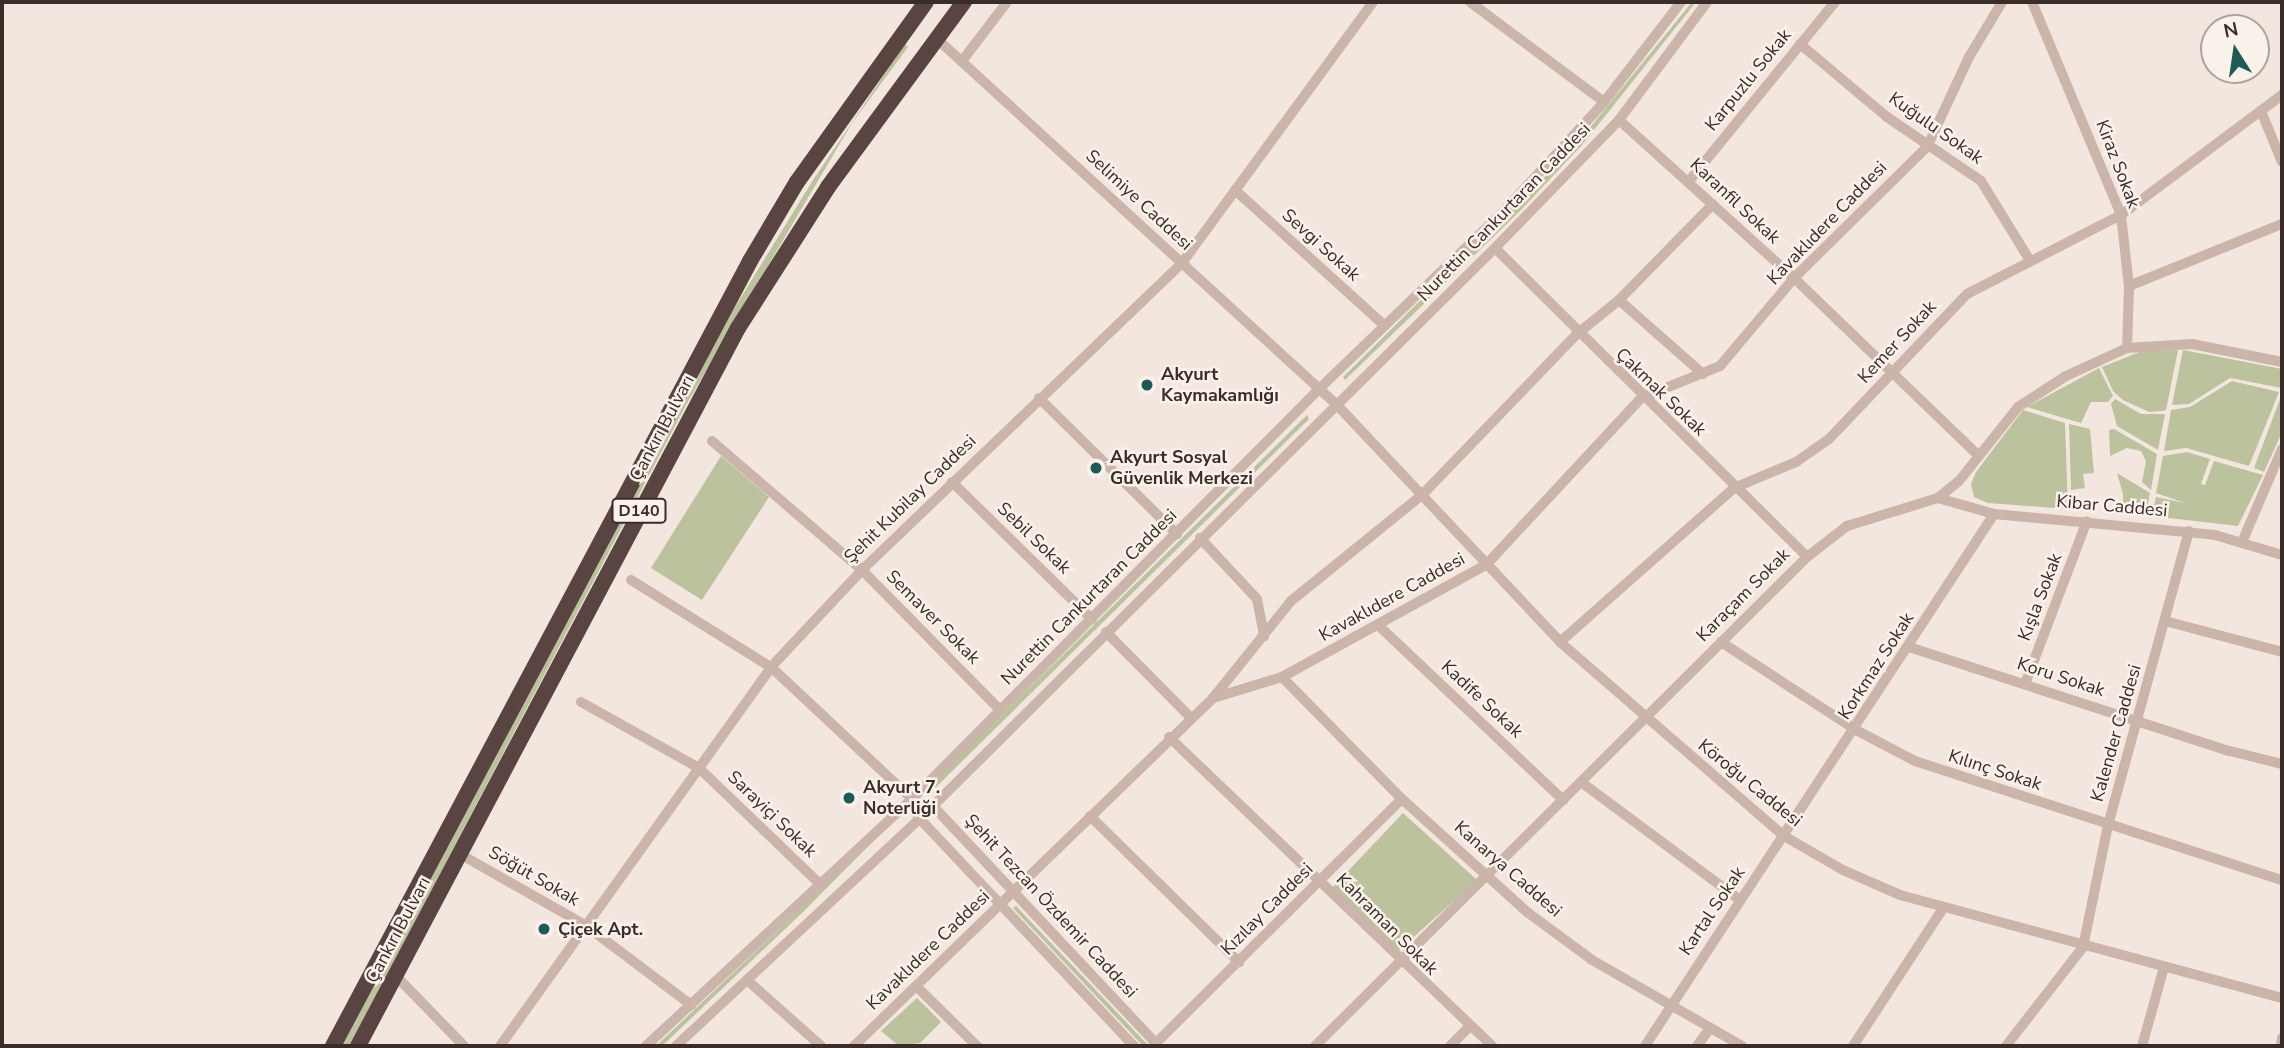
<!DOCTYPE html>
<meta charset="utf-8">
<style>
body{margin:0}
#map{position:relative;width:2284px;height:1048px;overflow:hidden;background:#f3e6de;font-family:"Nunito Sans",sans-serif}
div>[style]{position:absolute}
.green>*{inset:0;background:#bcc29e}
.minor>*{height:10px;margin:-5px;padding:0 5px;transform-origin:5px;border-radius:5px;background:#cbb4aa}
.highway>*{height:16px;margin:-8px;padding:0 8px;transform-origin:8px;border-radius:8px;background:#594441}
.dots>*{width:19px;height:19px;translate:-50% -50%;box-sizing:border-box;border:4px solid #faf1eb;border-radius:50%}
span{translate:-50% -50%;white-space:nowrap;text-align:center;line-height:1.15;-webkit-text-stroke:5px #faf1eb;paint-order:stroke}
.shield-label span{padding:2px 5px;background:#faf1eb;border:2px solid;border-radius:5px;-webkit-text-stroke-width:0}
.shield-label{font-size:16px;color:#392c29;font-weight:700}
.street-label{font-size:18px;color:#392c29}
.poi-label{font-size:18px;color:#392c29;font-weight:700}
.left{translate:0 -50%;text-align:left}
.frame{position:absolute;inset:0;border:4px solid #392c29;pointer-events:none}
.north{position:absolute;left:2200px;top:14px;width:70px;height:70px;box-sizing:border-box;background:#faf1eb;border:2px solid #ada29d;border-radius:50%;rotate:348deg;font-size:19px;font-weight:700;line-height:28px;text-align:center;color:#392c29}
.north::after{content:'';display:block;margin:auto;width:24px;height:32px;background:#1f5a55;clip-path:polygon(50% 0,100% 100%,50% 72%,0 100%)}
</style>
<div id="map">
<div class="green">
<i style="clip-path:polygon(1692px 2px,1696px 2px,1582px 145px,1519px 212px,1345px 380px,1343px 377px,1571px 151px)"></i>
<i style="clip-path:polygon(905px 44px,908px 47px,852px 123px,686px 405px,360px 1026px,349px 1046px,342px 1046px,732px 312px,813px 180px)"></i>
<i style="clip-path:polygon(2178px 350px,2166px 410px,2162px 411px,2149px 412px,2123px 400px,2113px 391px,2102px 367px,2142px 351px)"></i>
<i style="clip-path:polygon(2183px 350px,2282px 369px,2282px 388px,2230px 378px,2189px 404px,2172px 405px)"></i>
<i style="clip-path:polygon(2099px 368px,2113px 396px,2108px 402px,2091px 402px,2081px 423px,2027px 407px)"></i>
<i style="clip-path:polygon(2232px 381px,2279px 392px,2249px 466px,2186px 448px,2164px 451px,2171px 410px,2190px 407px)"></i>
<i style="clip-path:polygon(2282px 394px,2282px 432px,2264px 472px,2254px 468px)"></i>
<i style="clip-path:polygon(2115px 399px,2141px 414px,2165px 414px,2158px 450px,2117px 426px,2111px 404px)"></i>
<i style="clip-path:polygon(2023px 410px,2065px 423px,2068px 509px,1988px 503px,1974px 497px,1971px 484px,1976px 472px)"></i>
<i style="clip-path:polygon(1307px 415px,1309px 419px,933px 790px,930px 786px)"></i>
<i style="clip-path:polygon(2069px 424px,2090px 429px,2094px 473px,2083px 474px,2085px 488px,2071px 490px)"></i>
<i style="clip-path:polygon(2114px 429px,2157px 454px,2151px 490px,2142px 482px,2146px 461px,2141px 451px,2127px 448px,2110px 456px,2109px 430px)"></i>
<i style="clip-path:polygon(2187px 452px,2210px 459px,2201px 484px,2205px 485px,2214px 461px,2263px 475px,2238px 526px,2152px 516px,2156px 497px,2185px 503px,2156px 493px,2163px 456px)"></i>
<i style="clip-path:polygon(721px 456px,769px 497px,702px 600px,651px 568px)"></i>
<i style="clip-path:polygon(2117px 473px,2150px 493px,2146px 515px,2123px 514px,2123px 494px)"></i>
<i style="clip-path:polygon(1403px 813px,1477px 880px,1396px 953px,1331px 889px)"></i>
<i style="clip-path:polygon(892px 822px,802px 913px,662px 1046px,656px 1046px)"></i>
<i style="clip-path:polygon(1016px 906px,1149px 1046px,1143px 1046px,1013px 908px)"></i>
<i style="clip-path:polygon(917px 998px,941px 1022px,920px 1043px,899px 1046px,881px 1031px)"></i>
</div>
<div class="minor">
<i style="left:1470px;top:2px;width:167px;rotate:36.7deg"></i>
<i style="left:2032px;top:2px;width:231px;rotate:67.3deg"></i>
<i style="left:2121px;top:215px;width:71px;rotate:83.6deg"></i>
<i style="left:2129px;top:286px;width:62px;rotate:91.8deg"></i>
<i style="left:936px;top:38px;width:544px;rotate:42.47deg"></i>
<i style="left:1337px;top:405px;width:325px;rotate:46.7deg"></i>
<i style="left:1560px;top:642px;width:296px;rotate:40.9deg"></i>
<i style="left:1784px;top:836px;width:68px;rotate:30deg"></i>
<i style="left:1843px;top:870px;width:62px;rotate:23.7deg"></i>
<i style="left:1900px;top:895px;width:396px;rotate:15.1deg"></i>
<i style="left:1800px;top:44px;width:114px;rotate:40deg"></i>
<i style="left:1887px;top:117px;width:114px;rotate:34.2deg"></i>
<i style="left:1981px;top:181px;width:92px;rotate:58.4deg"></i>
<i style="left:962px;top:61px;width:74px;rotate:-52.7deg"></i>
<i style="left:2261px;top:111px;width:55px;rotate:67.6deg"></i>
<i style="left:1619px;top:120px;width:236px;rotate:42.1deg"></i>
<i style="left:1794px;top:278px;width:255px;rotate:43.9deg"></i>
<i style="left:1689px;top:181px;width:231px;rotate:-50.8deg"></i>
<i style="left:1235px;top:190px;width:201px;rotate:42.2deg"></i>
<i style="left:1495px;top:248px;width:439px;rotate:44.7deg"></i>
<i style="left:2129px;top:286px;width:165px;rotate:-22.1deg"></i>
<i style="left:1619px;top:300px;width:112px;rotate:41.4deg"></i>
<i style="left:1039px;top:398px;width:194px;rotate:44.6deg"></i>
<i style="left:712px;top:441px;width:198px;rotate:40.7deg"></i>
<i style="left:862px;top:570px;width:197px;rotate:45.4deg"></i>
<i style="left:952px;top:482px;width:196px;rotate:44.4deg"></i>
<i style="left:1938px;top:498px;width:58px;rotate:15.9deg"></i>
<i style="left:1994px;top:514px;width:222px;rotate:5.4deg"></i>
<i style="left:2215px;top:535px;width:70px;rotate:16.6deg"></i>
<i style="left:1200px;top:538px;width:83px;rotate:46.9deg"></i>
<i style="left:1257px;top:599px;width:38px;rotate:79deg"></i>
<i style="left:2242px;top:542px;width:101px;rotate:-66.7deg"></i>
<i style="left:631px;top:580px;width:165px;rotate:31.9deg"></i>
<i style="left:771px;top:667px;width:193px;rotate:43.1deg"></i>
<i style="left:912px;top:799px;width:22px;rotate:18deg"></i>
<i style="left:933px;top:806px;width:329px;rotate:46.8deg"></i>
<i style="left:2165px;top:621px;width:121px;rotate:14.8deg"></i>
<i style="left:1378px;top:625px;width:255px;rotate:43.4deg"></i>
<i style="left:1106px;top:632px;width:121px;rotate:45.3deg"></i>
<i style="left:1560px;top:642px;width:232px;rotate:-41.5deg"></i>
<i style="left:1734px;top:488px;width:67px;rotate:-22.8deg"></i>
<i style="left:1796px;top:462px;width:40px;rotate:-34.9deg"></i>
<i style="left:1829px;top:439px;width:200px;rotate:-46.4deg"></i>
<i style="left:1967px;top:294px;width:173px;rotate:-27.2deg"></i>
<i style="left:2121px;top:215px;width:201px;rotate:-36.7deg"></i>
<i style="left:1721px;top:642px;width:161px;rotate:33.1deg"></i>
<i style="left:1856px;top:730px;width:67px;rotate:27.7deg"></i>
<i style="left:1915px;top:761px;width:386px;rotate:18deg"></i>
<i style="left:1909px;top:647px;width:337px;rotate:18deg"></i>
<i style="left:2230px;top:751px;width:54px;rotate:14deg"></i>
<i style="left:1282px;top:677px;width:171px;rotate:45.5deg"></i>
<i style="left:1402px;top:799px;width:169px;rotate:42.1deg"></i>
<i style="left:1527px;top:912px;width:81px;rotate:36.4deg"></i>
<i style="left:1592px;top:960px;width:173px;rotate:29.8deg"></i>
<i style="left:2025px;top:684px;width:174px;rotate:-69.2deg"></i>
<i style="left:1213px;top:698px;width:124px;rotate:-51.2deg"></i>
<i style="left:1291px;top:601px;width:169px;rotate:-39deg"></i>
<i style="left:1422px;top:495px;width:223px;rotate:-46.1deg"></i>
<i style="left:1577px;top:334px;width:54px;rotate:-39deg"></i>
<i style="left:1619px;top:300px;width:134px;rotate:-45.6deg"></i>
<i style="left:581px;top:702px;width:135px;rotate:29.2deg"></i>
<i style="left:699px;top:768px;width:168px;rotate:43.8deg"></i>
<i style="left:1169px;top:737px;width:447px;rotate:43.7deg"></i>
<i style="left:1581px;top:782px;width:198px;rotate:36.6deg"></i>
<i style="left:910px;top:801px;width:21px;rotate:61deg"></i>
<i style="left:920px;top:819px;width:312px;rotate:46.7deg"></i>
<i style="left:1090px;top:816px;width:209px;rotate:44.4deg"></i>
<i style="left:460px;top:854px;width:144px;rotate:29.6deg"></i>
<i style="left:585px;top:925px;width:133px;rotate:37deg"></i>
<i style="left:396px;top:976px;width:98px;rotate:45.8deg"></i>
<i style="left:747px;top:980px;width:99px;rotate:41.7deg"></i>
<i style="left:916px;top:986px;width:86px;rotate:44.5deg"></i>
<i style="left:1155px;top:1044px;width:348px;rotate:-44.8deg"></i>
<i style="left:500px;top:1046px;width:466px;rotate:-54.4deg"></i>
<i style="left:771px;top:667px;width:133px;rotate:-46.8deg"></i>
<i style="left:862px;top:570px;width:443px;rotate:-43.8deg"></i>
<i style="left:1182px;top:263px;width:323px;rotate:-53.8deg"></i>
<i style="left:646px;top:1046px;width:363px;rotate:-42.9deg"></i>
<i style="left:912px;top:799px;width:578px;rotate:-45.21deg"></i>
<i style="left:1319px;top:389px;width:255px;rotate:-43.9deg"></i>
<i style="left:1503px;top:212px;width:149px;rotate:-47.4deg"></i>
<i style="left:1604px;top:102px;width:126px;rotate:-52.4deg"></i>
<i style="left:676px;top:1046px;width:352px;rotate:-43deg"></i>
<i style="left:933px;top:806px;width:792px;rotate:-44.8deg"></i>
<i style="left:1495px;top:248px;width:178px;rotate:-45.9deg"></i>
<i style="left:1619px;top:120px;width:147px;rotate:-53.3deg"></i>
<i style="left:854px;top:1046px;width:500px;rotate:-44.1deg"></i>
<i style="left:1213px;top:698px;width:72px;rotate:-16.9deg"></i>
<i style="left:1282px;top:677px;width:233px;rotate:-28.8deg"></i>
<i style="left:1486px;top:565px;width:228px;rotate:-47.1deg"></i>
<i style="left:1641px;top:398px;width:85px;rotate:-22.1deg"></i>
<i style="left:1720px;top:366px;width:115px;rotate:-49.9deg"></i>
<i style="left:1794px;top:278px;width:187px;rotate:-44.6deg"></i>
<i style="left:1927px;top:147px;width:99px;rotate:-65deg"></i>
<i style="left:1969px;top:57px;width:64px;rotate:-59deg"></i>
<i style="left:1315px;top:1046px;width:694px;rotate:-44.82deg"></i>
<i style="left:1807px;top:557px;width:51px;rotate:-37.8deg"></i>
<i style="left:1847px;top:526px;width:95px;rotate:-17.1deg"></i>
<i style="left:1938px;top:498px;width:27px;rotate:-39deg"></i>
<i style="left:1959px;top:481px;width:95px;rotate:-51.4deg"></i>
<i style="left:2018px;top:407px;width:57px;rotate:-32.9deg"></i>
<i style="left:2066px;top:376px;width:67px;rotate:-24.7deg"></i>
<i style="left:2127px;top:348px;width:65px;rotate:-3.5deg"></i>
<i style="left:2192px;top:344px;width:92px;rotate:11.3deg"></i>
<i style="left:1450px;top:1046px;width:27px;rotate:-45deg"></i>
<i style="left:1645px;top:1046px;width:636px;rotate:-56.73deg"></i>
<i style="left:1697px;top:1046px;width:22px;rotate:-54deg"></i>
<i style="left:1853px;top:1046px;width:166px;rotate:-56.8deg"></i>
<i style="left:2006px;top:1046px;width:125px;rotate:-52.1deg"></i>
<i style="left:2083px;top:947px;width:125px;rotate:-78.4deg"></i>
<i style="left:2108px;top:825px;width:305px;rotate:-74.6deg"></i>
<i style="left:2142px;top:1046px;width:82px;rotate:-74.4deg"></i>
<i style="left:2281px;top:1046px;width:8px;rotate:-83deg"></i>
</div>
<div class="highway">
<i style="left:333px;top:1046px;width:889px;rotate:-62.02deg"></i>
<i style="left:750px;top:261px;width:92px;rotate:-59.3deg"></i>
<i style="left:797px;top:182px;width:221px;rotate:-54.4deg"></i>
<i style="left:358px;top:1046px;width:812px;rotate:-62.11deg"></i>
<i style="left:738px;top:328px;width:167px;rotate:-57.4deg"></i>
<i style="left:828px;top:187px;width:230px;rotate:-53.7deg"></i>
</div>
<div class="dots">
<i style="left:1147px;top:385px;background:#1f5a55"></i>
<i style="left:1096px;top:468px;background:#1f5a55"></i>
<i style="left:849px;top:798px;background:#1f5a55"></i>
<i style="left:544px;top:929px;background:#1f5a55"></i>
</div>
<div class="shield-label">
<span style="left:639px;top:511px">D140</span>
</div>
<div class="street-label">
<span style="left:1748px;top:80px;rotate:-51deg">Karpuzlu Sokak</span>
<span style="left:1936px;top:128px;rotate:35deg">Kuğulu Sokak</span>
<span style="left:2118px;top:164px;rotate:69deg">Kiraz Sokak</span>
<span style="left:1139px;top:200px;rotate:43deg">Selimiye Caddesi</span>
<span style="left:1735px;top:201px;rotate:43deg">Karanfil Sokak</span>
<span style="left:1504px;top:212px;rotate:-46deg">Nurettin Cankurtaran Caddesi</span>
<span style="left:1827px;top:223px;rotate:-46deg">Kavaklıdere Caddesi</span>
<span style="left:1321px;top:245px;rotate:42deg">Sevgi Sokak</span>
<span style="left:1897px;top:342px;rotate:-47deg">Kemer Sokak</span>
<span style="left:1661px;top:392px;rotate:44deg">Çakmak Sokak</span>
<span style="left:662px;top:428px;rotate:-62deg">Çankırı Bulvarı</span>
<span style="left:910px;top:499px;rotate:-44deg">Şehit Kubilay Caddesi</span>
<span style="left:2112px;top:506px;rotate:5deg">Kibar Caddesi</span>
<span style="left:1034px;top:538px;rotate:44deg">Sebil Sokak</span>
<span style="left:1743px;top:595px;rotate:-45deg">Karaçam Sokak</span>
<span style="left:1089px;top:597px;rotate:-45deg">Nurettin Cankurtaran Caddesi</span>
<span style="left:1392px;top:597px;rotate:-29deg">Kavaklıdere Caddesi</span>
<span style="left:2040px;top:597px;rotate:-69deg">Kışla Sokak</span>
<span style="left:933px;top:617px;rotate:45deg">Semaver Sokak</span>
<span style="left:1876px;top:666px;rotate:-57deg">Korkmaz Sokak</span>
<span style="left:2061px;top:677px;rotate:18deg">Koru Sokak</span>
<span style="left:1482px;top:699px;rotate:43deg">Kadife Sokak</span>
<span style="left:2116px;top:733px;rotate:-74deg">Kalender Caddesi</span>
<span style="left:1995px;top:770px;rotate:18deg">Kılınç Sokak</span>
<span style="left:1750px;top:783px;rotate:39deg">Köroğu Caddesi</span>
<span style="left:772px;top:814px;rotate:44deg">Sarayiçi Sokak</span>
<span style="left:1508px;top:869px;rotate:41deg">Kanarya Caddesi</span>
<span style="left:534px;top:876px;rotate:30deg">Söğüt Sokak</span>
<span style="left:1051px;top:906px;rotate:47deg">Şehit Tezcan Özdemir Caddesi</span>
<span style="left:1267px;top:909px;rotate:-45deg">Kızılay Caddesi</span>
<span style="left:1712px;top:911px;rotate:-56deg">Kartal Sokak</span>
<span style="left:1387px;top:924px;rotate:45deg">Kahraman Sokak</span>
<span style="left:398px;top:930px;rotate:-62deg">Çankırı Bulvarı</span>
<span style="left:928px;top:950px;rotate:-44deg">Kavaklıdere Caddesi</span>
</div>
<div class="poi-label">
<span class="left" style="left:1161px;top:385px">Akyurt<br>Kaymakamlığı</span>
<span class="left" style="left:1110px;top:468px">Akyurt Sosyal<br>Güvenlik Merkezi</span>
<span class="left" style="left:863px;top:798px">Akyurt 7.<br>Noterliği</span>
<span class="left" style="left:558px;top:929px">Çiçek Apt.</span>
</div>
<div class="frame"></div>
<div class="north">N</div>
</div>
